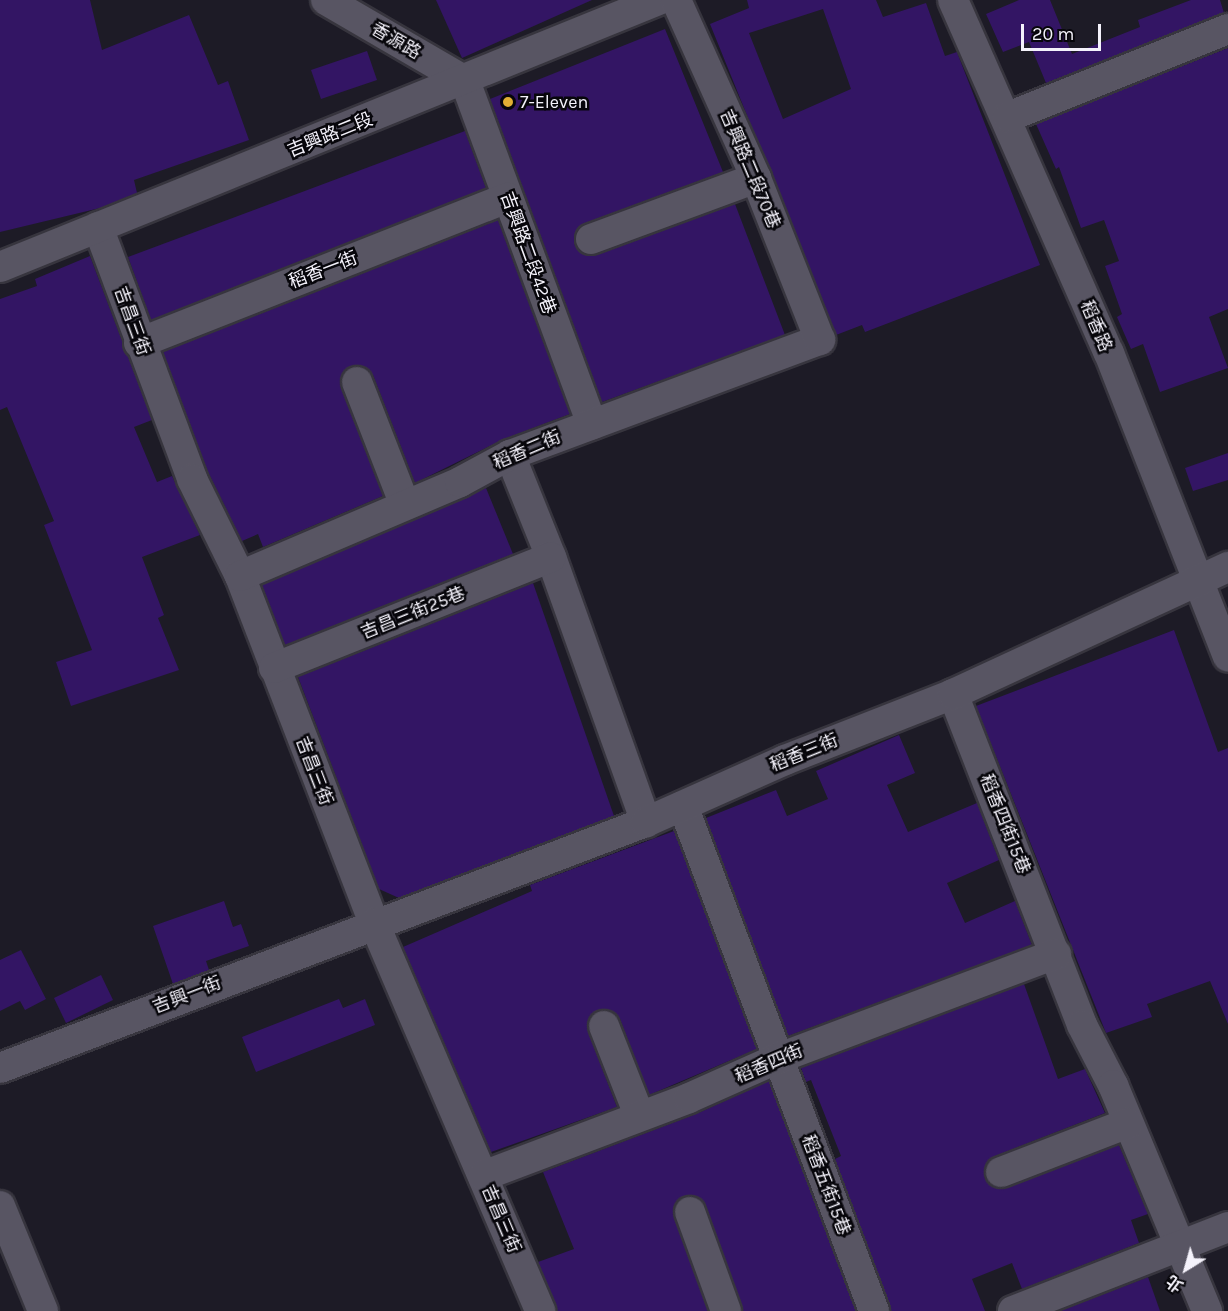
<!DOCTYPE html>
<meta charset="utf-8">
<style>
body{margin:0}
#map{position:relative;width:1228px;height:1311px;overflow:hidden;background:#1d1b26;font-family:Karla,"Noto Sans TC",sans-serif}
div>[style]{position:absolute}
.building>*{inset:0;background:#331564}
.roads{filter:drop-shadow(2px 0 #37353e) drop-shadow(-2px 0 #37353e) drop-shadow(0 2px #37353e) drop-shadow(0 -2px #37353e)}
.minor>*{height:30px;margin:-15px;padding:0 15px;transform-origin:15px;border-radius:15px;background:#585563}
.dots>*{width:16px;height:16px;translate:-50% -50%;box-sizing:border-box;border:3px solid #07060b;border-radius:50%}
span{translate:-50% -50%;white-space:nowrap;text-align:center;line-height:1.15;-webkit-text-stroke:5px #07060b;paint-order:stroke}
.street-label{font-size:18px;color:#f4f2fb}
.poi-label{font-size:18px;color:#f4f2fb}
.left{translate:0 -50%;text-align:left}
.north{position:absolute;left:1156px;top:1239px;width:60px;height:60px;-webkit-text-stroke:4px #07060b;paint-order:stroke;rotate:217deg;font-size:16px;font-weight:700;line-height:24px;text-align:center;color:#f4f2fb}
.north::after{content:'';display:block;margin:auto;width:21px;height:27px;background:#f4f2fb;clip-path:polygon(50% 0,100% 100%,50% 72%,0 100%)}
.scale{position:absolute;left:1021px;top:24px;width:80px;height:27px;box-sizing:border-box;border:3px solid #f4f2fb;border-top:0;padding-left:8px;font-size:18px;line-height:21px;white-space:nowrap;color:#f4f2fb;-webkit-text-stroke:4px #07060b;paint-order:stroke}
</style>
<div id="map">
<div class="building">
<i style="clip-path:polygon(0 0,90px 0,102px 50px,189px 15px,218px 85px,228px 81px,249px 140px,134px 180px,137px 193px,100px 208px,0 232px)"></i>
<i style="clip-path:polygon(436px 0,592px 0,462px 58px)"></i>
<i style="clip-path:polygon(evenodd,747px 0,876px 0,883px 17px,926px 3px,945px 56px,957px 52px,960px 60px,1040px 265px,865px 332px,862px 325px,836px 335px,710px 24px,749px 8px,747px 0,823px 9px,851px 89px,783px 119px,749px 33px,823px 9px)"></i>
<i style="clip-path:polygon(1019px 0,1050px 0,1072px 54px,1140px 27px,1138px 20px,1191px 0,1220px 0,1224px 13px,1046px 83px,1029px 42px,1003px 52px,986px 14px)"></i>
<i style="clip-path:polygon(665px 29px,723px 172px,585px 223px,574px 236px,575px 246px,588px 256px,597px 255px,735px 204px,785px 335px,602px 402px,490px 99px)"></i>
<i style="clip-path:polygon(1228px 48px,1228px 309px,1209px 317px,1228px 368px,1160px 392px,1143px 344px,1131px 349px,1117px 317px,1122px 314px,1105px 266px,1119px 261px,1104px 220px,1081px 228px,1059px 167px,1056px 169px,1036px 124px)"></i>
<i style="clip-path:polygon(367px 51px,377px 80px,321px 99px,311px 70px)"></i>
<i style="clip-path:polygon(465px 131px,486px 188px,151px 320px,128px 257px)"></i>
<i style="clip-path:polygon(498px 220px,570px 414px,504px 439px,415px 483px,373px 375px,360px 365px,351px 366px,343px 372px,341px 388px,383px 496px,263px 547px,258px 534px,242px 541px,208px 472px,163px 352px)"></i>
<i style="clip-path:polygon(90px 256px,152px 420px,134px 427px,157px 482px,172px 476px,200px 535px,142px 557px,164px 615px,158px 618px,179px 670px,71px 706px,56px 662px,92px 650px,44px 525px,54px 521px,7px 407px,0 410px,0 299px,37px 286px,35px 279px)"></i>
<i style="clip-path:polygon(1228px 453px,1228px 480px,1193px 491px,1185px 468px)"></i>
<i style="clip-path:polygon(486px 488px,513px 554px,285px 645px,262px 585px)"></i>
<i style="clip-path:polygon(533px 583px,614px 816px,399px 898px,379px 889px,298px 677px)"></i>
<i style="clip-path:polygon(1174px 630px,1218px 752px,1228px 748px,1228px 1024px,1210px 981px,1147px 1004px,1152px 1017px,1106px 1033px,976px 706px)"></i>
<i style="clip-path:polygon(899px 735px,915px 773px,887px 785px,908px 832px,977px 803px,999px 860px,947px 883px,965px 923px,1015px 901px,1032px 945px,788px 1036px,706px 818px,776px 790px,787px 816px,828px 799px,816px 771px)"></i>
<i style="clip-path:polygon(674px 831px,757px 1049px,649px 1095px,620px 1019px,614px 1012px,598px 1010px,590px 1016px,588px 1032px,617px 1107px,491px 1152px,403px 947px,532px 891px,530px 885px)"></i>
<i style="clip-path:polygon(224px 901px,233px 927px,241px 924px,249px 946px,206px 961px,209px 970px,173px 984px,153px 926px)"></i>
<i style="clip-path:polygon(21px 950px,46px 999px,25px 1010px,20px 1001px,0 1011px,0 960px)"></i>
<i style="clip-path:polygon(101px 975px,113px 1000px,66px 1023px,54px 998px)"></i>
<i style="clip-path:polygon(1024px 984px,1058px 1079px,1085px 1069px,1105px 1113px,995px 1156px,984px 1169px,985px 1179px,998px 1189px,1007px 1188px,1119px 1145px,1148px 1214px,1131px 1220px,1139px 1243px,1022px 1289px,1012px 1263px,972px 1279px,985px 1311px,891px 1311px,835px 1159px,841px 1156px,811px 1080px,806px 1082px,801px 1068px)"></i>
<i style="clip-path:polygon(339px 999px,343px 1008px,365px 999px,375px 1025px,256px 1072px,242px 1037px)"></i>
<i style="clip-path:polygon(769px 1081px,856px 1311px,743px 1311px,706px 1206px,692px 1195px,677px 1201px,674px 1217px,708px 1311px,557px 1311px,538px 1262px,574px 1249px,543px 1172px,696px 1114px)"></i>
<i style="clip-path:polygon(1148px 1277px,1160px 1311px,1060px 1311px)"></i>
</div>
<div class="roads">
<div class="minor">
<i style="left:326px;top:0;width:161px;rotate:30.2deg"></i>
<i style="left:953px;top:0;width:386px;rotate:66.2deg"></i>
<i style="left:1109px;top:353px;width:326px;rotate:68.6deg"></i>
<i style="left:465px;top:81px;width:366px;rotate:69.7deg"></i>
<i style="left:1008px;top:117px;width:237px;rotate:-21.8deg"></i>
<i style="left:98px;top:227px;width:269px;rotate:69.5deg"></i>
<i style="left:192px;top:479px;width:108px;rotate:63.7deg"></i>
<i style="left:240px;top:576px;width:372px;rotate:68.9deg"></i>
<i style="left:374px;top:923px;width:422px;rotate:66.8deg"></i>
<i style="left:591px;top:239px;width:176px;rotate:-20.3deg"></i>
<i style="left:0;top:267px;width:711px;rotate:-22.06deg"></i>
<i style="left:139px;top:343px;width:396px;rotate:-21.5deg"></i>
<i style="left:357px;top:382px;width:132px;rotate:68.7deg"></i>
<i style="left:510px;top:455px;width:110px;rotate:68.1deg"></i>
<i style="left:551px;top:557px;width:282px;rotate:70.3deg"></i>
<i style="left:240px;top:576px;width:239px;rotate:-23.1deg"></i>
<i style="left:460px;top:482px;width:57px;rotate:-28.4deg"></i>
<i style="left:510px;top:455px;width:331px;rotate:-20.4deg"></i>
<i style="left:820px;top:340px;width:174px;rotate:-111.6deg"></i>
<i style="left:756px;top:178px;width:195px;rotate:-114.2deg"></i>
<i style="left:274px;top:668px;width:298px;rotate:-21.8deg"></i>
<i style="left:953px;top:694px;width:355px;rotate:68.7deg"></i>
<i style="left:1082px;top:1025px;width:68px;rotate:62.7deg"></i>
<i style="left:1113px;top:1085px;width:245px;rotate:67.4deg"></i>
<i style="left:683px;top:806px;width:540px;rotate:69.28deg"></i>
<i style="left:604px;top:1026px;width:96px;rotate:68.5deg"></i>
<i style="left:0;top:1068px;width:691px;rotate:-20.85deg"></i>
<i style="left:646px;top:822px;width:152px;rotate:-24deg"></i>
<i style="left:785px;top:760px;width:180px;rotate:-21.4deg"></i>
<i style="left:953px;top:694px;width:303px;rotate:-24.8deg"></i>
<i style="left:1001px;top:1172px;width:136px;rotate:-21.1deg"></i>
<i style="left:483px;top:1176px;width:220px;rotate:-20.7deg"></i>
<i style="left:689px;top:1098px;width:98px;rotate:-24deg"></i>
<i style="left:779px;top:1058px;width:296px;rotate:-20.6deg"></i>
<i style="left:0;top:1206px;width:113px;rotate:67.7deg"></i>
<i style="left:690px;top:1212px;width:105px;rotate:70deg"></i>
<i style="left:1013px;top:1311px;width:231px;rotate:-21.3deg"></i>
</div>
</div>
<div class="dots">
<i style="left:508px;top:102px;background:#e2af34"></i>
</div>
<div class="street-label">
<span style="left:396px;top:41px;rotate:30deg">香源路</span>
<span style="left:330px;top:135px;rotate:-22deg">吉興路二段</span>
<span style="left:750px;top:169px;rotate:67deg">吉興路二段70巷</span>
<span style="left:528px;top:253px;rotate:70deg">吉興路二段42巷</span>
<span style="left:323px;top:270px;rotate:-21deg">稻香一街</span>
<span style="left:132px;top:321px;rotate:70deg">吉昌三街</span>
<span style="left:1096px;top:326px;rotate:67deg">稻香路</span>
<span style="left:527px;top:450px;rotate:-23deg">稻香二街</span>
<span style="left:413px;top:613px;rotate:-22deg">吉昌三街25巷</span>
<span style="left:804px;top:753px;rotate:-22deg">稻香三街</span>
<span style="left:314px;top:771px;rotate:69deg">吉昌三街</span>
<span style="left:1005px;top:824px;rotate:68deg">稻香四街15巷</span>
<span style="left:187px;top:995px;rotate:-21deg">吉興一街</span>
<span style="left:769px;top:1064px;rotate:-23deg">稻香四街</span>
<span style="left:826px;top:1185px;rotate:69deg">稻香五街15巷</span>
<span style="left:501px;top:1219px;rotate:67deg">吉昌三街</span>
</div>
<div class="poi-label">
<span class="left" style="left:520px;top:102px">7-Eleven</span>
</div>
<div class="north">北</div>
<div class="scale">20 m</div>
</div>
